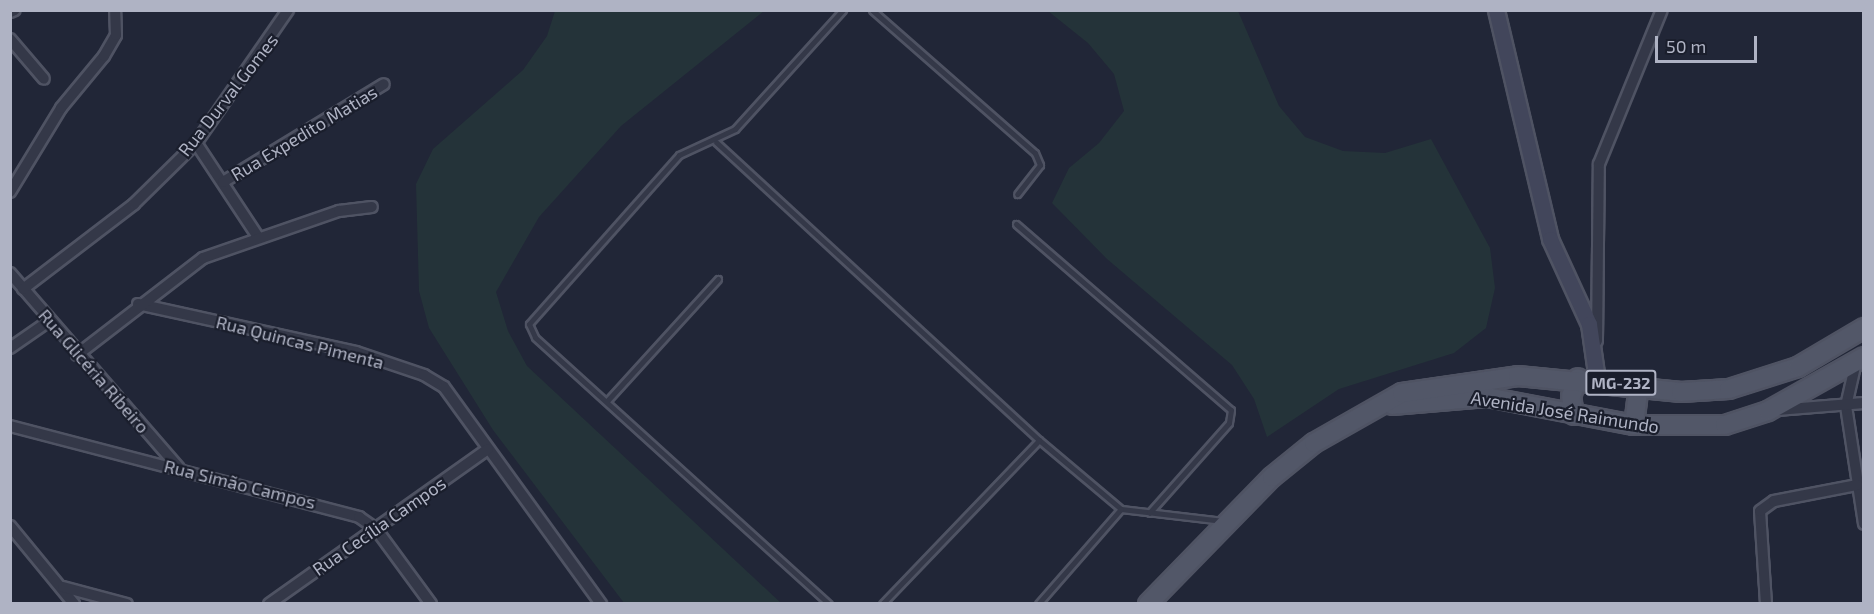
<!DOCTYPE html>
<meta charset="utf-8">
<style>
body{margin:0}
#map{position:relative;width:1874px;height:614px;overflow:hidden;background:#212637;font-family:"Exo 2",sans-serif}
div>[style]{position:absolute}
.green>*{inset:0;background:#243339}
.roads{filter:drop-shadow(2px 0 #4f5363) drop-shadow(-2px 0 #4f5363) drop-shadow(0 2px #4f5363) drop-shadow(0 -2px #4f5363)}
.lane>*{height:5px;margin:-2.5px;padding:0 2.5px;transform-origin:2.5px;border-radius:2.5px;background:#343848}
.street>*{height:10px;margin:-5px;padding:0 5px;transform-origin:5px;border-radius:5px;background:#343848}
.secondary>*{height:15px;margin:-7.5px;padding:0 7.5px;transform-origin:7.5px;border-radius:7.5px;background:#42465b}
.primary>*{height:18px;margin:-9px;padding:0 9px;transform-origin:9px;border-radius:9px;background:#525768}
span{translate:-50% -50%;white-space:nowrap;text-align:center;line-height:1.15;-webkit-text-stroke:4.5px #1a1e2c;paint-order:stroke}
.shield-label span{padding:2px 4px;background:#1a1e2c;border:2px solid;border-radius:4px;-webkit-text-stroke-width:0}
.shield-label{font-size:16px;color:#afb3c4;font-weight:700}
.street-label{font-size:18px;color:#afb3c4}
.frame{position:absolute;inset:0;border:12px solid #afb3c4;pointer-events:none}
.scale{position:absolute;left:1655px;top:36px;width:102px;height:27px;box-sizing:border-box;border:3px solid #afb3c4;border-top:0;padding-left:8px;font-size:18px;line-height:21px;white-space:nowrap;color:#afb3c4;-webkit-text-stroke:4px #1a1e2c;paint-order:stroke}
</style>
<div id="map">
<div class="green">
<i style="clip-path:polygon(555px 11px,764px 11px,621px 126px,539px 217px,496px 292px,508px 331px,527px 366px,781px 603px,624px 603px,493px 430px,429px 328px,419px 291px,416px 184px,433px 149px,523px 70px,547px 36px)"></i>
<i style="clip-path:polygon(1048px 11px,1238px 11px,1279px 106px,1305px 137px,1343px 151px,1385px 153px,1431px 139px,1490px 248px,1495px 288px,1486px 328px,1454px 353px,1339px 389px,1267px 437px,1254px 399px,1232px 365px,1107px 259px,1052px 203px,1069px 168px,1099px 143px,1124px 111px,1114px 74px,1088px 43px)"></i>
</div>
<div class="roads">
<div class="lane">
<i style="left:872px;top:10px;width:217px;rotate:41.3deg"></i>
<i style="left:1035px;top:153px;width:13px;rotate:67deg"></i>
<i style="left:1040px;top:165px;width:37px;rotate:128deg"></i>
<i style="left:716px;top:142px;width:439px;rotate:42.7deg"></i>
<i style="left:1039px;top:440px;width:107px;rotate:40.1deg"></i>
<i style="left:1121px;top:509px;width:103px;rotate:6.7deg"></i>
<i style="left:1016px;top:224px;width:284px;rotate:40.9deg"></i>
<i style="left:1231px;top:410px;width:13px;rotate:99deg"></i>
<i style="left:1229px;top:423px;width:120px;rotate:131.6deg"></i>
<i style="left:607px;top:401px;width:165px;rotate:-47.7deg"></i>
<i style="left:829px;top:604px;width:397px;rotate:-137.8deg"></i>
<i style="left:535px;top:337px;width:14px;rotate:-115deg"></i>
<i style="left:529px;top:324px;width:226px;rotate:-48.4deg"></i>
<i style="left:679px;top:155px;width:62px;rotate:-24.9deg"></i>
<i style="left:735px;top:129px;width:161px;rotate:-47.8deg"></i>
<i style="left:882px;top:604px;width:227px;rotate:-46.2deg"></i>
<i style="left:1038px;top:604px;width:126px;rotate:-48.9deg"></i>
</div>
<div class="street">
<i style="left:10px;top:12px;width:5px;rotate:-22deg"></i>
<i style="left:10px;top:39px;width:52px;rotate:49.6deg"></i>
<i style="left:196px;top:143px;width:113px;rotate:56.6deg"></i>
<i style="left:223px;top:182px;width:188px;rotate:-31.3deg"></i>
<i style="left:10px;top:192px;width:98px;rotate:-58.7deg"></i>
<i style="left:61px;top:108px;width:67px;rotate:-50.4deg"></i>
<i style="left:104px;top:56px;width:24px;rotate:-60deg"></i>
<i style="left:116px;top:35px;width:25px;rotate:-92deg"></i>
<i style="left:10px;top:273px;width:258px;rotate:49.1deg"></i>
<i style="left:23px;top:289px;width:140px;rotate:-37.4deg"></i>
<i style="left:134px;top:204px;width:87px;rotate:-44.5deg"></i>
<i style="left:196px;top:143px;width:162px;rotate:-55.3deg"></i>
<i style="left:138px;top:304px;width:223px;rotate:12.4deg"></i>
<i style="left:356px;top:352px;width:72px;rotate:18.7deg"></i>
<i style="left:424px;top:375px;width:23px;rotate:31deg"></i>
<i style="left:444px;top:387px;width:268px;rotate:54.1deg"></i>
<i style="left:1597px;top:341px;width:177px;rotate:-89.4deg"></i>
<i style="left:1599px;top:164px;width:166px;rotate:-67.8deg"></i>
<i style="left:10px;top:348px;width:47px;rotate:-34.7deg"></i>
<i style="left:77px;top:355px;width:159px;rotate:-37.6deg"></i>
<i style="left:203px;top:258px;width:144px;rotate:-19.1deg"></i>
<i style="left:339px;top:211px;width:33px;rotate:-7deg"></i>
<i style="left:1856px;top:362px;width:45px;rotate:102.8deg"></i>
<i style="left:1846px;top:406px;width:119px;rotate:81.3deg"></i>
<i style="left:1777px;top:410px;width:87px;rotate:-4.6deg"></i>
<i style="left:10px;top:426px;width:361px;rotate:14.6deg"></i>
<i style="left:359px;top:517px;width:21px;rotate:35deg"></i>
<i style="left:376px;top:529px;width:93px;rotate:53.7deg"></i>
<i style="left:10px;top:526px;width:101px;rotate:50.6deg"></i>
<i style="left:63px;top:587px;width:66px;rotate:14.9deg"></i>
<i style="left:269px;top:604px;width:268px;rotate:-35.3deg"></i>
<i style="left:1766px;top:604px;width:93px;rotate:-93.7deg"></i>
<i style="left:1760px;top:511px;width:17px;rotate:-36deg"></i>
<i style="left:1774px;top:501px;width:85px;rotate:-10.9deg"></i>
</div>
<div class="secondary">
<i style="left:1496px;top:10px;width:235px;rotate:76.7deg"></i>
<i style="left:1550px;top:239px;width:94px;rotate:65.4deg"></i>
<i style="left:1589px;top:324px;width:57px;rotate:81.9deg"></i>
</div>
<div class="primary">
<i style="left:1392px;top:405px;width:95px;rotate:-4.8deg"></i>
<i style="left:1487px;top:397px;width:150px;rotate:10.8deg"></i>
<i style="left:1634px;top:425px;width:91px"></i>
<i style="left:1725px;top:425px;width:45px;rotate:-18deg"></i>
<i style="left:1768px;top:411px;width:110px;rotate:-29.4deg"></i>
<i style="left:1574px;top:415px;width:19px;rotate:-99deg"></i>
<i style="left:1571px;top:396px;width:19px;rotate:-69deg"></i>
<i style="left:1634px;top:425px;width:40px;rotate:-82.9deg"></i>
<i style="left:1148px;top:604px;width:177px;rotate:-45.7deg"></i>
<i style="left:1272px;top:477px;width:54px;rotate:-39deg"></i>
<i style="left:1314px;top:443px;width:101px;rotate:-29.6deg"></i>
<i style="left:1402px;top:393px;width:117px;rotate:-8.3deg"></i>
<i style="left:1518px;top:376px;width:164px;rotate:5.6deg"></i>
<i style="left:1681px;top:392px;width:48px;rotate:-3.6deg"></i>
<i style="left:1729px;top:389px;width:72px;rotate:-17.7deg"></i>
<i style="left:1798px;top:367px;width:77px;rotate:-30.6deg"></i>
</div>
</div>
<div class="shield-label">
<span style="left:1621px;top:383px">MG-232</span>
</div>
<div class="street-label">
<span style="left:228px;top:95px;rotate:-52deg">Rua Durval Gomes</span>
<span style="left:304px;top:133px;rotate:-31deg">Rua Expedito Matias</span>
<span style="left:300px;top:342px;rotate:14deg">Rua Quincas Pimenta</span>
<span style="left:94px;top:371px;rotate:49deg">Rua Glicéria Ribeiro</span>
<span style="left:1565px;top:412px;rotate:9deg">Avenida José Raimundo</span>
<span style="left:240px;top:484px;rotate:14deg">Rua Simão Campos</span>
<span style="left:379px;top:526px;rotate:-35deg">Rua Cecília Campos</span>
</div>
<div class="frame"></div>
<div class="scale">50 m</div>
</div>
